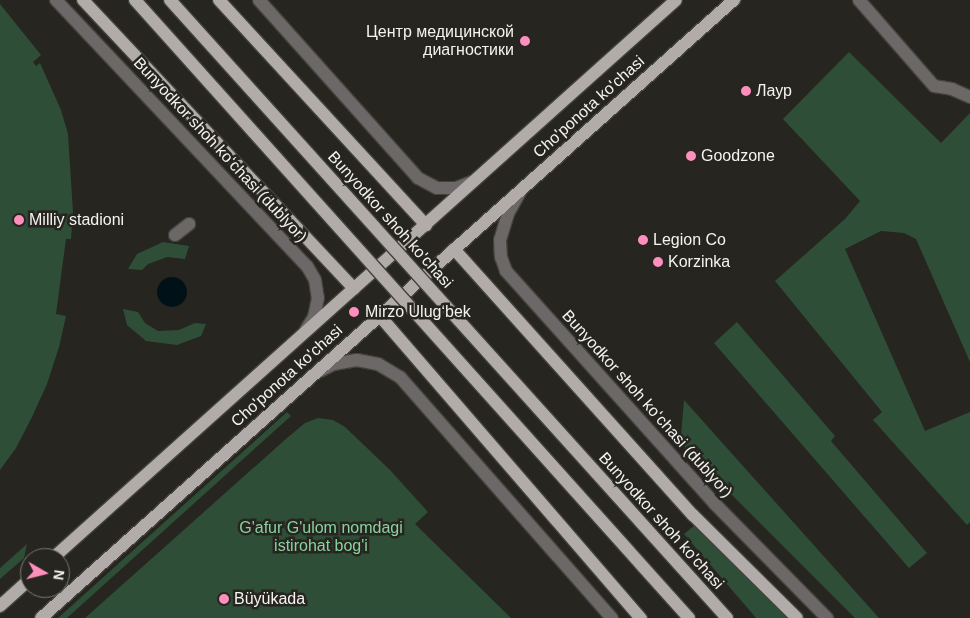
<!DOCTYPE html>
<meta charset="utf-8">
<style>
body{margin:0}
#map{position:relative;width:970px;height:618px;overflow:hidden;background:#262520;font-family:Helvetica,sans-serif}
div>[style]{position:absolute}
.green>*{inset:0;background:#2f4e38}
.water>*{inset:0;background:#001218}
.round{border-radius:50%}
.roads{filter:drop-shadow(1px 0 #43423d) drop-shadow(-1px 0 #43423d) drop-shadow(0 1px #43423d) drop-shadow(0 -1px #43423d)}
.minor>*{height:12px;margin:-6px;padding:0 6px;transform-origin:6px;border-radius:6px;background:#6b6867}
.major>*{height:12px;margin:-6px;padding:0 6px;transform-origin:6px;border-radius:6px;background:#b1aca9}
.bridges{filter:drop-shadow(1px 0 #43423d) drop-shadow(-1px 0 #43423d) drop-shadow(0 1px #43423d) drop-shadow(0 -1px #43423d)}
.major-bridge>*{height:12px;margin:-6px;padding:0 6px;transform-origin:6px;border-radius:6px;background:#b1aca9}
.dots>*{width:14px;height:14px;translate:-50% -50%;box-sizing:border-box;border:2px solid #262520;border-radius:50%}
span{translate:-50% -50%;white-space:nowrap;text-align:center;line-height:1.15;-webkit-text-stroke:5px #262520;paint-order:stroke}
.poi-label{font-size:16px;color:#f4f3f0}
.right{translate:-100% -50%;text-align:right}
.left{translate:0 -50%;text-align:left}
.street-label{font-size:16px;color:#f4f3f0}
.park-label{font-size:16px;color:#87d49e}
.north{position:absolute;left:20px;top:548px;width:50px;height:50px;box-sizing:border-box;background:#262520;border:1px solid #787773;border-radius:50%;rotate:98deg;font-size:14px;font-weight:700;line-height:20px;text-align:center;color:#f4f3f0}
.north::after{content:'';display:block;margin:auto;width:18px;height:22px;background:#fe8ebc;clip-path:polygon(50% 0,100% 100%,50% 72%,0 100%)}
</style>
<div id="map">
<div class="green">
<i style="clip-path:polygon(0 4px,41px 55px,33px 62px,36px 66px,40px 63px,61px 110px,68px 134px,73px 212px,71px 239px,66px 239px,56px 314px,66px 316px,59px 347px,47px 384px,32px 417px,16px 448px,0 470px)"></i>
<i style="clip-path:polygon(849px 52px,941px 143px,970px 113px,970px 362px,916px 239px,904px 233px,881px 231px,845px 249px,925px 431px,970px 412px,970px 522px,967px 525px,873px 420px,882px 412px,775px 281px,845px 219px,860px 201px,783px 119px)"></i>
<i style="clip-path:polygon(163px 242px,189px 246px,185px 259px,167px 257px,148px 264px,142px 270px,128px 269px,137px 254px)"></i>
<i style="clip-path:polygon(123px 309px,138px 312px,145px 323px,158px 331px,179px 330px,195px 323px,206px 324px,201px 336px,177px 345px,146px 341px,127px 325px)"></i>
<i style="clip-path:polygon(737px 322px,835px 436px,831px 441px,927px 553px,909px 568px,714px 343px)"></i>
<i style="clip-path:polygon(684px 400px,879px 618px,855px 618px,685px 448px,681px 436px)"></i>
<i style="clip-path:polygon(287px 412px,291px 416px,67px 618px,58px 618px)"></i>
<i style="clip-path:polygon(318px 418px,333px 420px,345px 427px,390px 470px,428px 512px,415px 524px,511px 618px,85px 618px,287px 438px,305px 423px)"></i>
<i style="clip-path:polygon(695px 525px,790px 618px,756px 618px,684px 534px)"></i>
<i style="clip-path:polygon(27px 544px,24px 558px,0 579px,0 568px)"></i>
</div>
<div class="water">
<i class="round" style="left:157px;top:277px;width:30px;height:30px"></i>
</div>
<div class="roads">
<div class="minor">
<i style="left:56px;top:0;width:366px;rotate:46.7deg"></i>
<i style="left:307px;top:266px;width:16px;rotate:60deg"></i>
<i style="left:315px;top:280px;width:18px;rotate:81deg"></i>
<i style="left:318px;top:298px;width:19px;rotate:102deg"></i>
<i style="left:314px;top:317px;width:15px;rotate:122deg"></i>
<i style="left:259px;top:0;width:239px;rotate:48.2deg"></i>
<i style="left:418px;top:178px;width:21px;rotate:28deg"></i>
<i style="left:437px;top:188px;width:19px"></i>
<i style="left:456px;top:188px;width:17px;rotate:-21deg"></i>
<i style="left:859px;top:0;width:114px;rotate:48.9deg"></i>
<i style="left:934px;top:86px;width:18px;rotate:9deg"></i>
<i style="left:952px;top:89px;width:20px;rotate:24deg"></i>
<i style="left:520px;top:192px;width:25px;rotate:119deg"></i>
<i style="left:508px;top:214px;width:27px;rotate:107deg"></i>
<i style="left:500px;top:240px;width:17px;rotate:87deg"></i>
<i style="left:501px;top:257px;width:15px;rotate:70deg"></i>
<i style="left:506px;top:271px;width:313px;rotate:48.1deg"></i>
<i style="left:715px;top:504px;width:160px;rotate:45.5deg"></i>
<i style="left:175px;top:235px;width:18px;rotate:-38deg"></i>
<i style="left:320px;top:371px;width:16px;rotate:-27deg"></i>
<i style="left:334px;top:364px;width:23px;rotate:-10deg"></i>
<i style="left:357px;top:360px;width:21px;rotate:11deg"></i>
<i style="left:378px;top:364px;width:26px;rotate:31deg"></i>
<i style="left:400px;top:377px;width:321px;rotate:48.7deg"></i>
</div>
<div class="major">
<i style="left:83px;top:0;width:396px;rotate:46.8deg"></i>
<i style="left:219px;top:0;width:306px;rotate:47.4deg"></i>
<i style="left:454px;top:249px;width:358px;rotate:48.1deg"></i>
<i style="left:693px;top:515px;width:146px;rotate:44.7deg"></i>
<i style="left:379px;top:315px;width:401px;rotate:49.2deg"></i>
<i style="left:53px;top:558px;width:836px;rotate:-41.85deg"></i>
<i style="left:0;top:606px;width:40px;rotate:-42deg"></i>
<i style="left:41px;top:618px;width:929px;rotate:-41.73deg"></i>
</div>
</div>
<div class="bridges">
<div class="major-bridge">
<i style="left:135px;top:0;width:830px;rotate:48.13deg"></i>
<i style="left:170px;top:0;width:832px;rotate:47.97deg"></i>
</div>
</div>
<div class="dots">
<i style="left:525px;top:41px;background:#fe8ebc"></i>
<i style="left:746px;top:91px;background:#fe8ebc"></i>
<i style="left:691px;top:156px;background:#fe8ebc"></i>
<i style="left:19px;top:220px;background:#fe8ebc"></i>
<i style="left:643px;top:240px;background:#fe8ebc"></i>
<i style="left:658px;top:262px;background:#fe8ebc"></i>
<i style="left:354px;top:312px;background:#fe8ebc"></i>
<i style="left:224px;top:599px;background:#fe8ebc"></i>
</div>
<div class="poi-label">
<span class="right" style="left:514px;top:41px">Центр медицинской<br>диагностики</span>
<span class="left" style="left:756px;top:91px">Лаур</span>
<span class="left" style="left:701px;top:156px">Goodzone</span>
<span class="left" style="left:29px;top:220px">Milliy stadioni</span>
<span class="left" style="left:653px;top:240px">Legion Co</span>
<span class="left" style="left:668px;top:262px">Korzinka</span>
<span class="left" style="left:365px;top:312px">Mirzo Ulugʻbek</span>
<span class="left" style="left:234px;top:599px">Büyükada</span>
</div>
<div class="street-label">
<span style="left:589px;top:107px;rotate:-42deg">Cho'ponota ko'chasi</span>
<span style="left:220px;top:150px;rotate:47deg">Bunyodkor shoh koʻchasi (dublyor)</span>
<span style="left:390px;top:220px;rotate:48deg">Bunyodkor shoh ko'chasi</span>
<span style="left:287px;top:376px;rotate:-42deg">Cho'ponota ko'chasi</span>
<span style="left:647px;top:404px;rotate:48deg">Bunyodkor shoh koʻchasi (dublyor)</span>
<span style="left:661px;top:521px;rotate:48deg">Bunyodkor shoh ko'chasi</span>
</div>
<div class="park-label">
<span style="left:321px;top:537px">G'afur G'ulom nomdagi<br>istirohat bog'i</span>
</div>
<div class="north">N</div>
</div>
